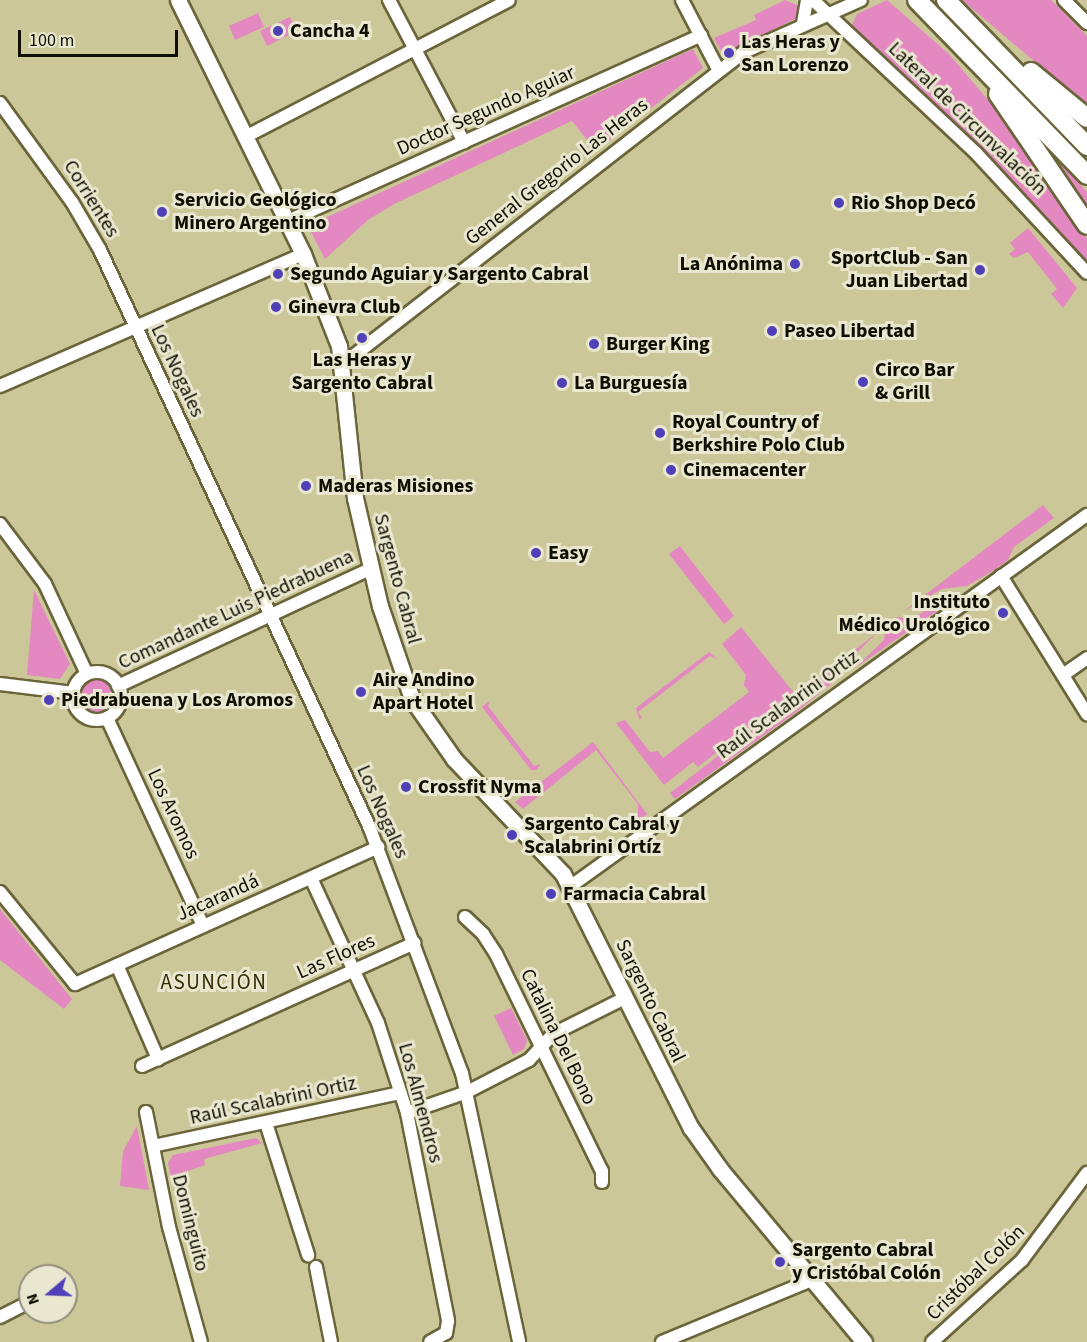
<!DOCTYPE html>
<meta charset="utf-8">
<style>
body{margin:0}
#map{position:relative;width:1087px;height:1342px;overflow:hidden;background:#ccc798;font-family:"Source Sans 3",sans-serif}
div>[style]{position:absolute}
.green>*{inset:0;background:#e388c1}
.round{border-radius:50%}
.roads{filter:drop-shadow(2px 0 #6a653a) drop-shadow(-2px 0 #6a653a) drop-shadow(0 2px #6a653a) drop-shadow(0 -2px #6a653a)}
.minor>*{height:12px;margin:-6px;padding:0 6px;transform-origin:6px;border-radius:6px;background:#fff}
.minor>.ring{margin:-6px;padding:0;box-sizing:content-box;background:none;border:12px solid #fff;border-radius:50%}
.major>*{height:15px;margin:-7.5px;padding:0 7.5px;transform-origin:7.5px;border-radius:7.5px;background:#fff}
.highway>*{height:18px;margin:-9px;padding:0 9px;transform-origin:9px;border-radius:9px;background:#fff}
.dots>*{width:16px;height:16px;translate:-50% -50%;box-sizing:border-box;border:3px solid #e9e7cf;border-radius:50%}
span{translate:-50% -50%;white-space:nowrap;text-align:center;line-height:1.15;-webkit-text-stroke:6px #e9e7cf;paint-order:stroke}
.poi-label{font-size:20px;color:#100e01;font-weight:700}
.left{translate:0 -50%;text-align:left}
.right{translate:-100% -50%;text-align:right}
.street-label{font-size:20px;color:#100e01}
.neighbourhood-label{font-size:21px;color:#322d00;letter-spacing:1.5px}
.north{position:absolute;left:18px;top:1264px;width:60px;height:60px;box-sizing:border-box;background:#e9e7cf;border:2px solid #92907d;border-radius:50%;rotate:251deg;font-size:16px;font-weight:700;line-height:24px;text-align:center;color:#100e01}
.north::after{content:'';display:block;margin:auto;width:21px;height:27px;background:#4f40b7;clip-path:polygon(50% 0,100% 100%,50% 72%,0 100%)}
.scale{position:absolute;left:18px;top:30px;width:160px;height:27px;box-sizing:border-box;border:3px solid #100e01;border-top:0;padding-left:8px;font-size:18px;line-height:21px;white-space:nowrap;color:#100e01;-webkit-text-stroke:4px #e9e7cf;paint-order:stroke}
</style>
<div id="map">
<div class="green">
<i style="clip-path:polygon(785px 0,799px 6px,795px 19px,723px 55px,714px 38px,756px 20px,754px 15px)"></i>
<i style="clip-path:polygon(887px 0,949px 54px,1011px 127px,1087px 239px,1087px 262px,991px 158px,851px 27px,857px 14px)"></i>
<i style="clip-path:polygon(962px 0,1051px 0,1087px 36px,1087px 106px)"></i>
<i style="clip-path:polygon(258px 13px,264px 27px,235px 40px,229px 26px)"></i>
<i style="clip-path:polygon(290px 17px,297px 31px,267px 46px,260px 31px)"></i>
<i style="clip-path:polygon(693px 49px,703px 68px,596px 151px,572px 121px,394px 204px,368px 220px,325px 259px,310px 230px,310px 225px)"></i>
<i style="clip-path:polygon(1044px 146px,1087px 192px,1087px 216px)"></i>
<i style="clip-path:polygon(1028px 228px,1077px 288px,1063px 308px,1051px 294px,1057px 289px,1028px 252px,1014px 258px,1009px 254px,1015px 249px,1010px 243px)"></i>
<i style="clip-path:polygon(1043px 505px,1054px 518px,1014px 547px,1008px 560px,996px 569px,967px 586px,942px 589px,904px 611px)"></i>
<i style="clip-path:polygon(680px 546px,734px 616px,724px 624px,669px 554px)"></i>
<i style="clip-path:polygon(34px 590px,70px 664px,60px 679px,27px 675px)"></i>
<i style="clip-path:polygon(946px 597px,950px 602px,855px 668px,884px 640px,886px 625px,897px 617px,912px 619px)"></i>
<i style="clip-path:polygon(741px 627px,794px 693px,698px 767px,693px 762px,664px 785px,616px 723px,625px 720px,650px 752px,658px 751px,663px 758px,749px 692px,744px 685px,746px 675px,722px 644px)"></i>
<i style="clip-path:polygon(878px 632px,847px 662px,836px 680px,795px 713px,675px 799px,670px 793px)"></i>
<i style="clip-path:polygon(709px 652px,718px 660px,710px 656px,638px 712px,642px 718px,639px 719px,636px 708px)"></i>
<i class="round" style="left:81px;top:679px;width:34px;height:34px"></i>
<i style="clip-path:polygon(490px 701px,488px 706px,534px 766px,541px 764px,536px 770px,531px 770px,482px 707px)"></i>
<i style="clip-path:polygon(593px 742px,647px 814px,638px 821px,638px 804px,596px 750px,523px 809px,515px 802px)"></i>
<i style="clip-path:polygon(0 909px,72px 999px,64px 1009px,0 960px)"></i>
<i style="clip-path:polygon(511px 1008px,527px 1040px,524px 1049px,513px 1055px,494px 1016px)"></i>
<i style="clip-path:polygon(137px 1126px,149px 1190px,120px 1186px,123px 1151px)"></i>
<i style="clip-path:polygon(256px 1138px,262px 1143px,204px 1159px,205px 1165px,171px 1177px,168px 1163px,173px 1155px)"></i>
</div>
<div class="roads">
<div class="minor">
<i style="left:389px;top:0;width:161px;rotate:62.2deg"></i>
<i style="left:682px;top:0;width:80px;rotate:62.5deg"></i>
<i style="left:813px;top:0;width:224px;rotate:43.2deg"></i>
<i style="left:976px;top:153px;width:163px;rotate:47.2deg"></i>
<i style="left:1064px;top:0;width:33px;rotate:45deg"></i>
<i style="left:803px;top:23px;width:23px;rotate:-80deg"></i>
<i style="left:0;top:103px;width:122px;rotate:54deg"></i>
<i style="left:72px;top:202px;width:56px;rotate:59.7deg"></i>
<i style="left:100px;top:250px;width:636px;rotate:64.97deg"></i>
<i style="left:369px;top:826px;width:264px;rotate:69.4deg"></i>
<i style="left:462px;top:1073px;width:275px;rotate:78deg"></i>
<i style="left:245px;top:137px;width:297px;rotate:-27.4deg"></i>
<i style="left:288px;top:221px;width:453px;rotate:-24.2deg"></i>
<i style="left:343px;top:364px;width:508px;rotate:-37.88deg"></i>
<i style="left:744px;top:52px;width:128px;rotate:-24deg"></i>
<i style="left:0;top:386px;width:331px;rotate:-23.5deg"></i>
<i style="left:0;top:524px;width:75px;rotate:53.1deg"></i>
<i style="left:45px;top:584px;width:99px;rotate:65deg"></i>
<i style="left:1001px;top:576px;width:163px;rotate:58.1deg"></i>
<i class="ring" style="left:73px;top:672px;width:36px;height:36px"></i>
<i style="left:1063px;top:675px;width:29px;rotate:-35deg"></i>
<i style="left:0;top:684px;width:74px;rotate:7deg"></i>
<i style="left:118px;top:686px;width:278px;rotate:-24.9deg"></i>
<i style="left:107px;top:718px;width:229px;rotate:65.2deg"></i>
<i style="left:311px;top:878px;width:160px;rotate:65.2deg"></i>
<i style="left:378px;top:1023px;width:95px;rotate:72.1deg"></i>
<i style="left:407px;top:1113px;width:212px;rotate:78.8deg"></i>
<i style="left:448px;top:1321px;width:12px;rotate:99deg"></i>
<i style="left:446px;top:1333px;width:18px;rotate:151deg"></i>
<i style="left:571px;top:886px;width:636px;rotate:-35.72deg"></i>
<i style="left:0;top:892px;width:119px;rotate:50.8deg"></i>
<i style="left:75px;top:984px;width:333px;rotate:-24.3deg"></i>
<i style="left:465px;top:917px;width:25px;rotate:43deg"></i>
<i style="left:483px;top:934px;width:24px;rotate:57deg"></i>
<i style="left:496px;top:954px;width:242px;rotate:64deg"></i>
<i style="left:602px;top:1171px;width:11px;rotate:90deg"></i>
<i style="left:117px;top:965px;width:103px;rotate:66.4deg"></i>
<i style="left:142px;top:1066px;width:299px;rotate:-24.3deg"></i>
<i style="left:146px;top:1112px;width:117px;rotate:78.7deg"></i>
<i style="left:169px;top:1227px;width:119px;rotate:74.5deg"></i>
<i style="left:407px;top:1113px;width:64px;rotate:-19.3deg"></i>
<i style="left:467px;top:1092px;width:70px;rotate:-27.3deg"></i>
<i style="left:529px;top:1060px;width:35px;rotate:-47deg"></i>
<i style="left:553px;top:1034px;width:80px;rotate:-26.6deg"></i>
<i style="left:266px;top:1123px;width:139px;rotate:72.3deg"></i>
<i style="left:153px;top:1146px;width:253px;rotate:-12.1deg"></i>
<i style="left:316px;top:1267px;width:76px;rotate:78.7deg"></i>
<i style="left:0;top:1317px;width:27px;rotate:-27deg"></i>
<i style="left:662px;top:1342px;width:162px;rotate:-22.5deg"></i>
<i style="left:932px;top:1342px;width:122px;rotate:-42.3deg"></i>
<i style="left:1022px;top:1260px;width:109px;rotate:-53.2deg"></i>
</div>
<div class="major">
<i style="left:178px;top:0;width:283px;rotate:63.8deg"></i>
<i style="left:303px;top:254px;width:99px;rotate:68.6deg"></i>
<i style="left:339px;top:346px;width:153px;rotate:84deg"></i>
<i style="left:355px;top:498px;width:111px;rotate:77deg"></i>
<i style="left:380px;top:606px;width:98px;rotate:71deg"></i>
<i style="left:412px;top:699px;width:73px;rotate:55deg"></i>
<i style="left:454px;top:759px;width:158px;rotate:46.5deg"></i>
<i style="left:563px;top:874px;width:284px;rotate:63.3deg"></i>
<i style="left:691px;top:1128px;width:50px;rotate:54.7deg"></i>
<i style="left:720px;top:1169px;width:225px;rotate:50.2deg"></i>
</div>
<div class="highway">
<i style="left:917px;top:0;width:244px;rotate:45.8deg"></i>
<i style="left:946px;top:0;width:203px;rotate:46deg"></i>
<i style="left:1031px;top:72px;width:72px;rotate:39.4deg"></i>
<i style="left:998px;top:94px;width:158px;rotate:55.8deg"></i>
</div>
</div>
<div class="dots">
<i style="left:278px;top:31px;background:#4f40b7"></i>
<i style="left:729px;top:53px;background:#4f40b7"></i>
<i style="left:839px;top:203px;background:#4f40b7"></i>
<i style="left:162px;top:212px;background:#4f40b7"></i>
<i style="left:795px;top:264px;background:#4f40b7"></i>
<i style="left:980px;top:270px;background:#4f40b7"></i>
<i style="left:278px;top:274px;background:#4f40b7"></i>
<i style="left:276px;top:307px;background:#4f40b7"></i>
<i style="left:772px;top:331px;background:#4f40b7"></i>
<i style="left:362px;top:338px;background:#4f40b7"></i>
<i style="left:594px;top:344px;background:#4f40b7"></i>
<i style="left:863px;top:382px;background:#4f40b7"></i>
<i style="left:562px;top:383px;background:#4f40b7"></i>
<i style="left:660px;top:433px;background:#4f40b7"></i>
<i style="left:671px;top:470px;background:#4f40b7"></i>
<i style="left:306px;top:486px;background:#4f40b7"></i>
<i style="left:536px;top:553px;background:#4f40b7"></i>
<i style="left:1003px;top:613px;background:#4f40b7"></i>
<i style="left:361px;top:692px;background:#4f40b7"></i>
<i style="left:49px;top:700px;background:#4f40b7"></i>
<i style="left:406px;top:787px;background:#4f40b7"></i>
<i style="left:512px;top:835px;background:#4f40b7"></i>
<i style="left:551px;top:894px;background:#4f40b7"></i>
<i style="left:780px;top:1262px;background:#4f40b7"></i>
</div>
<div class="poi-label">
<span class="left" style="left:290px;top:31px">Cancha 4</span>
<span class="left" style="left:741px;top:54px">Las Heras y<br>San Lorenzo</span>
<span class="left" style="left:174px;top:212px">Servicio Geológico<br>Minero Argentino</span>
<span class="left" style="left:851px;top:203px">Rio Shop Decó</span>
<span class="right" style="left:968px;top:270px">SportClub - San<br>Juan Libertad</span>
<span class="right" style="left:783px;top:264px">La Anónima</span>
<span class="left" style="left:290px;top:274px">Segundo Aguiar y Sargento Cabral</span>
<span class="left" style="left:288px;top:307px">Ginevra Club</span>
<span class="left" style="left:784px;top:331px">Paseo Libertad</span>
<span class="left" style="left:606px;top:344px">Burger King</span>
<span style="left:362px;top:372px">Las Heras y<br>Sargento Cabral</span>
<span class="left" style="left:875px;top:382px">Circo Bar<br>&amp; Grill</span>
<span class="left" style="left:574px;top:383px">La Burguesía</span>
<span class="left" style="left:672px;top:434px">Royal Country of<br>Berkshire Polo Club</span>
<span class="left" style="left:683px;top:470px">Cinemacenter</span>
<span class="left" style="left:318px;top:486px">Maderas Misiones</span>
<span class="left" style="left:548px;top:553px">Easy</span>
<span class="right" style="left:990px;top:614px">Instituto<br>Médico Urológico</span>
<span class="left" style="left:373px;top:692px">Aire Andino<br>Apart Hotel</span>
<span class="left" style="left:61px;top:700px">Piedrabuena y Los Aromos</span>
<span class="left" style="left:418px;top:787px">Crossfit Nyma</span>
<span class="left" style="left:524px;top:836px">Sargento Cabral y<br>Scalabrini Ortíz</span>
<span class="left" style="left:563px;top:894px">Farmacia Cabral</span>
<span class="left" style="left:792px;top:1262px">Sargento Cabral<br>y Cristóbal Colón</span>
</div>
<div class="street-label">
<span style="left:486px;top:111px;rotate:-24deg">Doctor Segundo Aguiar</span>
<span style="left:967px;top:119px;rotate:44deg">Lateral de Circunvalación</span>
<span style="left:557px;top:172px;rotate:-38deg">General Gregorio Las Heras</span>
<span style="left:91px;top:199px;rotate:58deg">Corrientes</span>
<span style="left:177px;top:371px;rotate:65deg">Los Nogales</span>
<span style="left:397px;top:579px;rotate:75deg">Sargento Cabral</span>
<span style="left:236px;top:610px;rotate:-25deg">Comandante Luis Piedrabuena</span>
<span style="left:788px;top:705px;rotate:-36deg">Raúl Scalabrini Ortiz</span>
<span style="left:382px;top:812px;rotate:66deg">Los Nogales</span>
<span style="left:173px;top:814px;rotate:65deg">Los Aromos</span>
<span style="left:218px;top:898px;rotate:-24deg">Jacarandá</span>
<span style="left:336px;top:957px;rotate:-24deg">Las Flores</span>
<span style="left:650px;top:1001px;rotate:64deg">Sargento Cabral</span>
<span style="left:558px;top:1037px;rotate:64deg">Catalina Del Bono</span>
<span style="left:273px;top:1101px;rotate:-12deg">Raúl Scalabrini Ortiz</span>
<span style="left:420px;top:1103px;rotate:75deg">Los Almendros</span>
<span style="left:190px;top:1223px;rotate:76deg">Dominguito</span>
<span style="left:976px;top:1273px;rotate:-44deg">Cristóbal Colón</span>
</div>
<div class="neighbourhood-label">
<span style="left:214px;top:982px">ASUNCIÓN</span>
</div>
<div class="north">N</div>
<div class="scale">100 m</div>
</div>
